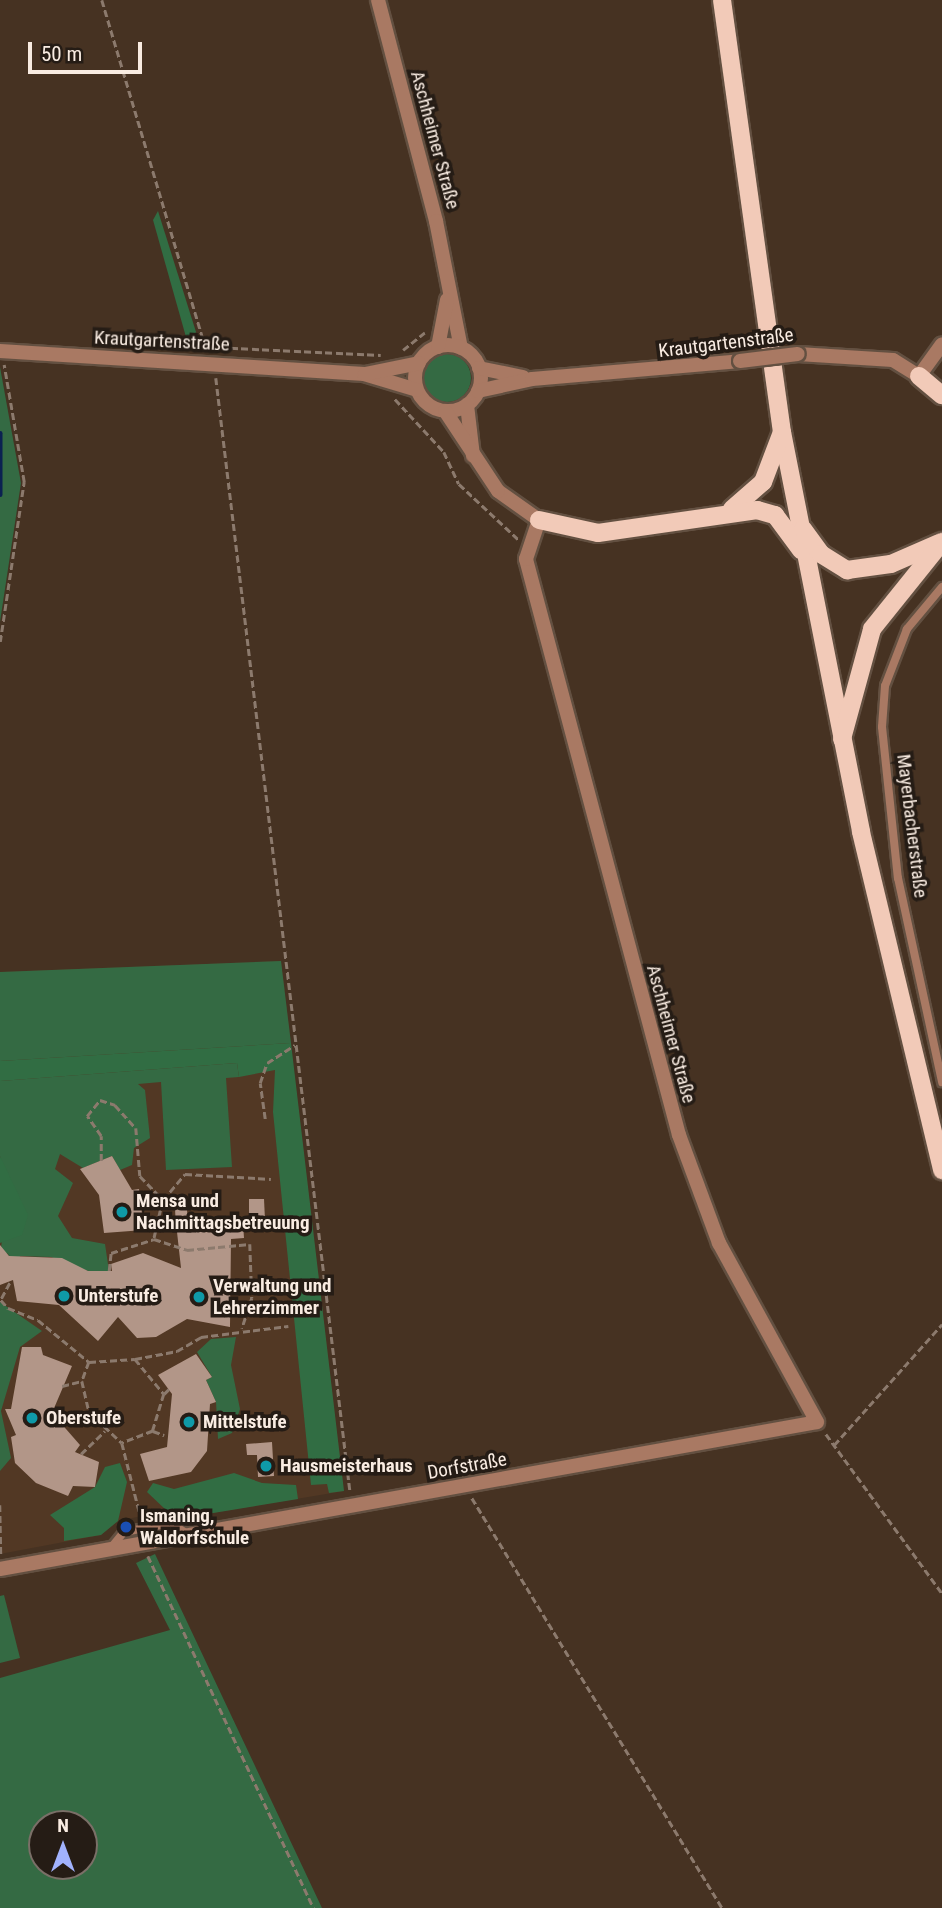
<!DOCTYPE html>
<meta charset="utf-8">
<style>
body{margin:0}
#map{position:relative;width:942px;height:1908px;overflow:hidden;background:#463222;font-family:"Roboto Condensed",sans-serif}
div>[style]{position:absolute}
.built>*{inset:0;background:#523824}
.green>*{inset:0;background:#346a43}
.round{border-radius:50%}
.forest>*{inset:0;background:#316d43}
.stream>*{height:4.5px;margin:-2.25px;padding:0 2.25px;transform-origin:2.25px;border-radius:2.25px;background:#0b2151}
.building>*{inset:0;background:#b29688}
.path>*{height:2.5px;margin-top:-1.25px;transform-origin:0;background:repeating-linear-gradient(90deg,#8c7a6d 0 7px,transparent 0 10.5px)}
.roads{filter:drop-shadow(2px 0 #635041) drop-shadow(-2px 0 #635041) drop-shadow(0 2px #635041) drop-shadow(0 -2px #635041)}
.lane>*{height:8px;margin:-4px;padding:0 4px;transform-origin:4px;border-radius:4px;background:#a97963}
.street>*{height:14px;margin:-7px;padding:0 7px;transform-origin:7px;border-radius:7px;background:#a97963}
.street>.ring{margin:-7px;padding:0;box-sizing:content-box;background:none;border:14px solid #a97963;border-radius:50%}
.primary>*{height:18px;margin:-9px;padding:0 9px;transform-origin:9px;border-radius:9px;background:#f2cab8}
.bridges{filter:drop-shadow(2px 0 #635041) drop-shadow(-2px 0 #635041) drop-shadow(0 2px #635041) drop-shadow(0 -2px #635041)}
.street-bridge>*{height:14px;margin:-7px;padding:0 7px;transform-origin:7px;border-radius:7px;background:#a97963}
.dots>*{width:19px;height:19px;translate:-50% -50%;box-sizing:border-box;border:4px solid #251c15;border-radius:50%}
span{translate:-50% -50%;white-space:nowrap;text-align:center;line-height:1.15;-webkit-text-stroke:7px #251c15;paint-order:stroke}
.street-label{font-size:19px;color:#f9ece2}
.poi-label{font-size:19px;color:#f9ece2;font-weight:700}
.left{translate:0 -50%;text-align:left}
.north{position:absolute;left:28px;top:1810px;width:70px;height:70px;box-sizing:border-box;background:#251c15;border:2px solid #7a6f67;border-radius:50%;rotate:0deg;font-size:19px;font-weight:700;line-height:28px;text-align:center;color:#f9ece2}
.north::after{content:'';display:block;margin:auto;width:24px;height:32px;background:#a1b2fd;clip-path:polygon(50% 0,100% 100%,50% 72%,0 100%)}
.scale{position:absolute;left:28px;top:42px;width:114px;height:32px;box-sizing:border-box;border:4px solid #f9ece2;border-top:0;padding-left:9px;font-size:21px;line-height:24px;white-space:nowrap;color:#f9ece2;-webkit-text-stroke:5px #251c15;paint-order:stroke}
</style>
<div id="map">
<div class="built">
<i style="clip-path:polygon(281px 961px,344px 1491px,189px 1517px,166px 1511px,118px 1521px,101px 1535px,0 1554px,0 972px)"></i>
</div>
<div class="green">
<i class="round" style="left:423px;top:354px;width:48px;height:48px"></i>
<i style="clip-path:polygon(0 367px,21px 483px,0 622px)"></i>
<i style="clip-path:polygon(281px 961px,291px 1043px,0 1061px,0 972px)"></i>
<i style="clip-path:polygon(237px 1063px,239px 1077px,226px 1078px,232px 1167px,166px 1170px,161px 1082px,138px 1084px,145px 1090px,150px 1138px,134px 1148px,132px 1165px,120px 1170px,112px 1156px,83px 1168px,60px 1154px,55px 1169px,73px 1183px,58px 1216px,72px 1238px,105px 1244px,109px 1271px,88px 1271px,51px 1257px,20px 1256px,18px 1267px,7px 1253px,0 1258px,8px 1184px,0 1156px,0 1081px)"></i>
<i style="clip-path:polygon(0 1302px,42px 1331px,20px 1347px,1px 1411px,11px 1458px,0 1471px)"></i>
<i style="clip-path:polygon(236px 1337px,231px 1365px,240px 1409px,232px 1433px,218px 1439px,216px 1402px,206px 1380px,212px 1377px,197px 1352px,211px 1339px)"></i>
<i style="clip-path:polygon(evenodd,155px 1554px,322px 1908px,0 1908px,0 1678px,170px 1630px,136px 1563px,155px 1554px,42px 1824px,84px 1824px,84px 1866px,42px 1866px,42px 1824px)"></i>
<i style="clip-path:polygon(4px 1595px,20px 1658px,0 1663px,0 1596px)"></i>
</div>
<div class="forest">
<i style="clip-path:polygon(158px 211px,196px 332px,194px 336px,186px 337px,153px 220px)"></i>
<i style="clip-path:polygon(291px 1043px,344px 1491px,329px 1493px,327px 1484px,311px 1485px,273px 1112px,275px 1070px,239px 1077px,237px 1063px,0 1081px,0 1061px)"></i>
<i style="clip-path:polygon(0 1156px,28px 1215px,22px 1235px,0 1243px)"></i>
<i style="clip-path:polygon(120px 1463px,127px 1482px,118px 1521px,101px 1535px,64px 1541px,64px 1528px,50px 1515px,95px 1487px,105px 1467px)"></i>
<i style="clip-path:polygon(234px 1473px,262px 1483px,296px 1485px,298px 1499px,189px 1517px,167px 1511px,147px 1492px,153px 1483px,174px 1489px)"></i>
</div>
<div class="stream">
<i style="left:0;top:433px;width:61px;rotate:90deg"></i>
</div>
<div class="building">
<i style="clip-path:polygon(112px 1156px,132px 1190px,139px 1189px,144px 1230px,104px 1233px,99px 1195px,80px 1169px)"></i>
<i style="clip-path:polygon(249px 1199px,264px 1199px,265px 1220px,249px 1220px)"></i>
<i style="clip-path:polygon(175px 1209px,187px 1209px,188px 1229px,243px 1223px,244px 1238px,231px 1239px,230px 1327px,187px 1319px,156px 1337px,137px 1338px,118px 1317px,98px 1341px,59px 1305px,17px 1301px,13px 1280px,0 1285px,0 1245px,9px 1256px,62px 1258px,88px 1271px,112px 1271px,111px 1264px,143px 1253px,181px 1268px,177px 1232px,185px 1226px,176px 1227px)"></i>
<i style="clip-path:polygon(22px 1347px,41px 1347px,43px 1355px,72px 1366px,52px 1413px,80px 1445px,75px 1452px,99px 1462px,95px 1487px,73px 1486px,68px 1496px,36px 1483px,15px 1463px,11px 1437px,16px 1435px,5px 1409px,11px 1409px)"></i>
<i style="clip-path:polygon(196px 1354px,212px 1377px,206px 1380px,216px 1402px,210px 1404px,207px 1451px,191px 1472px,149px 1481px,140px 1454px,167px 1447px,172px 1394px,158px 1375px)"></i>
<i style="clip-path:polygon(272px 1442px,274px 1476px,258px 1477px,257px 1455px,247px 1455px,246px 1444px)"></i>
</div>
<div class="path">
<i style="left:102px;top:0;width:364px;rotate:73.4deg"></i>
<i style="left:105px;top:342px;width:276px;rotate:2.7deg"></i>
<i style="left:403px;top:350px;width:28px;rotate:-39deg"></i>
<i style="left:216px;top:378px;width:1121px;rotate:83.13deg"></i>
<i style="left:395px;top:399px;width:72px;rotate:47.2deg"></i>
<i style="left:444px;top:452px;width:35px;rotate:65deg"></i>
<i style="left:459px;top:484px;width:82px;rotate:43deg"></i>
<i style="left:0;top:642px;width:162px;rotate:-81.5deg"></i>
<i style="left:24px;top:482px;width:119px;rotate:-99.7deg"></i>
<i style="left:265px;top:1119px;width:36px;rotate:-98deg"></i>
<i style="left:260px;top:1083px;width:21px;rotate:-71deg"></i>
<i style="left:267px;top:1063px;width:33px;rotate:-33deg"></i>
<i style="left:101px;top:1161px;width:25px;rotate:-90deg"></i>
<i style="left:101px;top:1136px;width:24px;rotate:-125deg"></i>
<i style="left:87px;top:1116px;width:21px;rotate:-51deg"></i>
<i style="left:100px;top:1100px;width:16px;rotate:18deg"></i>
<i style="left:115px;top:1105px;width:31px;rotate:48deg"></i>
<i style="left:136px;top:1128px;width:48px;rotate:85.2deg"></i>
<i style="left:140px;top:1176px;width:33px;rotate:46deg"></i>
<i style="left:163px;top:1200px;width:40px;rotate:103deg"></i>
<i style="left:163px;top:1200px;width:34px;rotate:-50deg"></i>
<i style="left:185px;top:1174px;width:86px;rotate:3.3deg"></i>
<i style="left:109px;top:1271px;width:18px;rotate:-84deg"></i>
<i style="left:111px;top:1253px;width:45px;rotate:-18deg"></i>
<i style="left:154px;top:1239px;width:35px;rotate:18deg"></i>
<i style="left:187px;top:1250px;width:63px;rotate:-5.4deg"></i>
<i style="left:250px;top:1244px;width:54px;rotate:87.9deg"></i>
<i style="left:252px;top:1298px;width:32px;rotate:108deg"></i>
<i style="left:10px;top:1283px;width:19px;rotate:118deg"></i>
<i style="left:1px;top:1300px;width:11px;rotate:49deg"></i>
<i style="left:8px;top:1308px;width:32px;rotate:22deg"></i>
<i style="left:38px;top:1320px;width:66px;rotate:39.5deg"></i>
<i style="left:89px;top:1362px;width:20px;rotate:110deg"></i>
<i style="left:82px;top:1381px;width:32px;rotate:77deg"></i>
<i style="left:89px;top:1412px;width:45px;rotate:43.2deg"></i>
<i style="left:122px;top:1443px;width:77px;rotate:75.8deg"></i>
<i style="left:135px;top:1359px;width:43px;rotate:-10.8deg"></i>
<i style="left:177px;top:1351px;width:28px;rotate:-30deg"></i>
<i style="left:201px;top:1337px;width:88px;rotate:-7.2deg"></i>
<i style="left:89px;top:1362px;width:46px;rotate:-3.7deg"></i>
<i style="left:135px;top:1359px;width:45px;rotate:50.4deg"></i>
<i style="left:164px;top:1394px;width:39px;rotate:107deg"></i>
<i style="left:153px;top:1431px;width:33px;rotate:159deg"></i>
<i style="left:62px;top:1386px;width:21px;rotate:-14deg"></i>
<i style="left:164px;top:1394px;width:10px;rotate:-45deg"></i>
<i style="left:153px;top:1431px;width:12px;rotate:20deg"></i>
<i style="left:826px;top:1434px;width:197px;rotate:53.9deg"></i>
<i style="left:834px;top:1445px;width:162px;rotate:-48.2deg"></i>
<i style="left:81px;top:1454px;width:33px;rotate:-44deg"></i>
<i style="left:472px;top:1498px;width:480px;rotate:58.6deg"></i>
<i style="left:0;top:1505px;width:50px;rotate:88.9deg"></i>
<i style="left:148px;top:1556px;width:389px;rotate:64.8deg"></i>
</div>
<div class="roads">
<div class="lane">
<i style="left:942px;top:587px;width:55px;rotate:129.8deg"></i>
<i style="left:907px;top:629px;width:61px;rotate:111.1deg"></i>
<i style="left:885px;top:686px;width:41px;rotate:94.2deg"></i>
<i style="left:882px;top:727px;width:152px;rotate:84deg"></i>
<i style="left:898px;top:878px;width:209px;rotate:77.8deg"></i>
<i style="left:110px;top:1549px;width:22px;rotate:-51deg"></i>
<i style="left:124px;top:1532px;width:48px;rotate:-10.8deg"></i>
<i style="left:171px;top:1523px;width:22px;rotate:34deg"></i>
</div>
<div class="street">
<i style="left:378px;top:0;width:228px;rotate:75.3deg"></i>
<i style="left:436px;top:221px;width:129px;rotate:78.9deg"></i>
<i class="ring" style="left:415px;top:345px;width:52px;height:52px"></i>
<i style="left:438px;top:347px;width:48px;rotate:-79.2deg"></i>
<i style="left:0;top:351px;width:365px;rotate:3.6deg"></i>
<i style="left:364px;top:374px;width:55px;rotate:16.8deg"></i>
<i style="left:798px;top:354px;width:95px;rotate:3.6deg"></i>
<i style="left:893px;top:360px;width:31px;rotate:32deg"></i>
<i style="left:919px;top:376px;width:39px;rotate:-54deg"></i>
<i style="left:479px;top:368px;width:45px;rotate:11.6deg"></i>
<i style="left:365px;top:374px;width:55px;rotate:-11.5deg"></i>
<i style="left:478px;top:391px;width:55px;rotate:-12.5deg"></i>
<i style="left:532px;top:379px;width:209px;rotate:-4.9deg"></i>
<i style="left:467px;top:405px;width:51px;rotate:83.3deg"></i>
<i style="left:0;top:1569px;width:830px;rotate:-10.2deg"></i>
<i style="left:817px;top:1422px;width:204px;rotate:-118.7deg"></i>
<i style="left:719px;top:1243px;width:115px;rotate:-110.3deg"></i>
<i style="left:679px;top:1135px;width:596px;rotate:-104.88deg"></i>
<i style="left:526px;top:559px;width:41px;rotate:-71.6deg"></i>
<i style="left:539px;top:520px;width:50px;rotate:-144.7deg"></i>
<i style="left:498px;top:491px;width:96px;rotate:-123.5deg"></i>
</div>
<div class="primary">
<i style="left:722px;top:0;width:436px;rotate:82.1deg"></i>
<i style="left:782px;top:432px;width:408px;rotate:78.8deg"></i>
<i style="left:861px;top:832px;width:348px;rotate:76.5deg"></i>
<i style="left:919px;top:376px;width:30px;rotate:40deg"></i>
<i style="left:732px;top:509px;width:41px;rotate:-41.1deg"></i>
<i style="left:763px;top:482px;width:53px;rotate:-69.2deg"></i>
<i style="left:539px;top:520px;width:60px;rotate:12.4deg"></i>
<i style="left:598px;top:533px;width:161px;rotate:-8.2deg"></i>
<i style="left:757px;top:510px;width:19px;rotate:16deg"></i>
<i style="left:775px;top:515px;width:44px;rotate:53.4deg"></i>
<i style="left:803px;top:529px;width:31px;rotate:54deg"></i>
<i style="left:821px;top:554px;width:31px;rotate:32deg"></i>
<i style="left:847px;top:570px;width:44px;rotate:-7.8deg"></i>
<i style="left:891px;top:564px;width:52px;rotate:-23.6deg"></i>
<i style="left:842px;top:739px;width:114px;rotate:-74.7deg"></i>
<i style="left:872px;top:629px;width:112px;rotate:-51.2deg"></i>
</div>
</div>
<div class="bridges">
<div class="street-bridge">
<i style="left:740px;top:361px;width:58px;rotate:-6.9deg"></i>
</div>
</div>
<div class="dots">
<i style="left:122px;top:1212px;background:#0f9aa8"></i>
<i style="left:64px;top:1296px;background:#0f9aa8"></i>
<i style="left:199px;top:1297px;background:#0f9aa8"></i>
<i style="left:32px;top:1418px;background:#0f9aa8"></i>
<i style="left:189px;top:1422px;background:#0f9aa8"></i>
<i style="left:266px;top:1466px;background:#0f9aa8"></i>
<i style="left:126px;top:1527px;background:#1a4fb4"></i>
</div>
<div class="street-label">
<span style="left:435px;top:140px;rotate:75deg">Aschheimer Straße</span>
<span style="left:162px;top:341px;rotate:3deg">Krautgartenstraße</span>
<span style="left:726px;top:343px;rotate:-7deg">Krautgartenstraße</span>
<span style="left:912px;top:826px;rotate:83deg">Mayerbacherstraße</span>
<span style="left:671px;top:1034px;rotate:75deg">Aschheimer Straße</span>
<span style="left:467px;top:1466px;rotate:-10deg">Dorfstraße</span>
</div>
<div class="poi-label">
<span class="left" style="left:136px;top:1212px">Mensa und<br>Nachmittagsbetreuung</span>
<span class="left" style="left:213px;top:1297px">Verwaltung und<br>Lehrerzimmer</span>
<span class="left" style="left:78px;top:1296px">Unterstufe</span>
<span class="left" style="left:46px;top:1418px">Oberstufe</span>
<span class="left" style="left:203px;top:1422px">Mittelstufe</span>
<span class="left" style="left:280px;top:1466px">Hausmeisterhaus</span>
<span class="left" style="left:140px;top:1527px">Ismaning,<br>Waldorfschule</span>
</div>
<div class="north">N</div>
<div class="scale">50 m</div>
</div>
